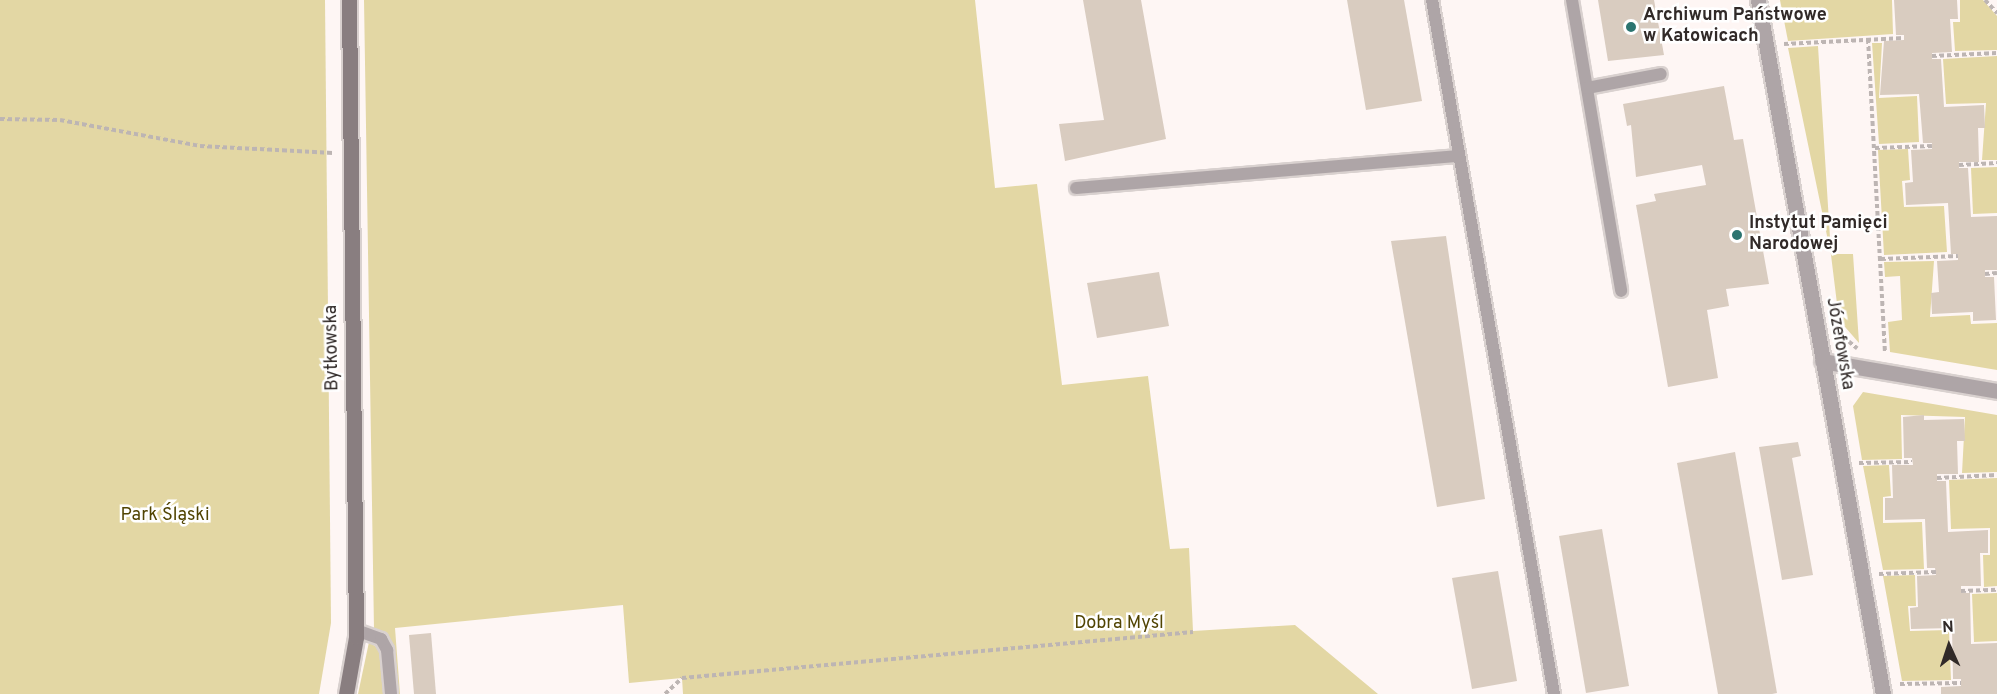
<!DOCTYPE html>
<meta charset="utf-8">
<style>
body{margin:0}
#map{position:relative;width:1997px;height:694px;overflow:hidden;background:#fef6f4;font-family:Overpass,sans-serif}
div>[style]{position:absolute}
.green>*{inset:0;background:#e3d7a4}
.building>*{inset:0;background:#d9ccc0}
.path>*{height:4px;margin-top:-2px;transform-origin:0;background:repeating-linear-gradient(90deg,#bdb5b3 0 4.5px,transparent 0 7.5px)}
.roads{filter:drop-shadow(2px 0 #d9d1cf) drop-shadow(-2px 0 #d9d1cf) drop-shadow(0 2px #d9d1cf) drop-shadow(0 -2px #d9d1cf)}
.lane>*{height:12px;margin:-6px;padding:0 6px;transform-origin:6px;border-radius:6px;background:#aea5a7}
.street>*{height:15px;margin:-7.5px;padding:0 7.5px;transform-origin:7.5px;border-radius:7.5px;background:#aea5a7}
.secondary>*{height:15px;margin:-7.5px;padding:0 7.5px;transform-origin:7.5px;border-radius:7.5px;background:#897e80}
.dots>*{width:16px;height:16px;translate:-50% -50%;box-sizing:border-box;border:3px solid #fff;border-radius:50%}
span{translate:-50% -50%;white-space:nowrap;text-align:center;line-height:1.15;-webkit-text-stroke:5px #fff;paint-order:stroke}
.poi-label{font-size:18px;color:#312a28;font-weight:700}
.left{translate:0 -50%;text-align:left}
.street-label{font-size:18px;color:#312a28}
.park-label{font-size:18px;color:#514402}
.north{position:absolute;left:1919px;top:616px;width:60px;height:60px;-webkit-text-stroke:4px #fff;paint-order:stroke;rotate:357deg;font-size:16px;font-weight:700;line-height:24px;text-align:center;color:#312a28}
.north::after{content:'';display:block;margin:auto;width:21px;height:27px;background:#312a28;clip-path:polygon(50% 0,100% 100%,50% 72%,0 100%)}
</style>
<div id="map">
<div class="green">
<i style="clip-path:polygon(0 0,325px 0,331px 623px,319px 694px,0 694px)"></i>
<i style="clip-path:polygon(364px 0,975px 0,995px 188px,1037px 184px,1062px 385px,1148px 376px,1170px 549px,1189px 548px,1193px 631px,1295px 625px,1378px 694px,683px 694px,682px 678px,629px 683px,623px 605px,395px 628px,400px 694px,396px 694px,384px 635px,374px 630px)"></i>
<i style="clip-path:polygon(1780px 0,1892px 0,1893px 34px,1788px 41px)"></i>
<i style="clip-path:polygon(1960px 0,1983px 0,1997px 16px,1997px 50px,1955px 51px,1953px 22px,1960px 22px)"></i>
<i style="clip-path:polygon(1872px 43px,1882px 43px,1879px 98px,1917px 96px,1919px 142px,1879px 144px)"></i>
<i style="clip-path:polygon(1818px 46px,1831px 254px,1853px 254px,1859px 343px,1839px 320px,1831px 255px,1788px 48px)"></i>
<i style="clip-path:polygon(1997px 56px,1997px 160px,1982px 160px,1986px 103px,1946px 104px,1943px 59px)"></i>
<i style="clip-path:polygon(1908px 149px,1910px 180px,1902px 181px,1904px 207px,1944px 206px,1947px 252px,1884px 255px,1878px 150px)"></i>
<i style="clip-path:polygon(1997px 167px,1997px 213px,1973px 214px,1971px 168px)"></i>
<i style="clip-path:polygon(1934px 261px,1930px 317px,1970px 315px,1971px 324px,1997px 323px,1997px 370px,1890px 352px,1888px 322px,1902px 320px,1900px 276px,1885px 277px,1884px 262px)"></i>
<i style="clip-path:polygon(1863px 392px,1997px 415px,1997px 472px,1962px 473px,1965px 417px,1901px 415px,1902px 459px,1862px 460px,1853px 406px)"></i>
<i style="clip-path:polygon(1889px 465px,1891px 496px,1883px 497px,1883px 523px,1922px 522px,1924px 569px,1883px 570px,1863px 466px)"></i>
<i style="clip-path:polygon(1997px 478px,1997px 586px,1984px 587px,1983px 555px,1990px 555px,1990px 528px,1951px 529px,1949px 480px)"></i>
<i style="clip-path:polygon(1915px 575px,1916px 606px,1908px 606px,1910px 631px,1949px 630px,1951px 680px,1902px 681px,1883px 576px)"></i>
<i style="clip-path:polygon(1997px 593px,1997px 641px,1974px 642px,1972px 594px)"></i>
<i style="clip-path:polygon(369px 642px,381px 650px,385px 694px,358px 694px)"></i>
</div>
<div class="building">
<i style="clip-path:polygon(1083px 0,1141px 0,1166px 139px,1065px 161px,1059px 124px,1104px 120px)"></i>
<i style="clip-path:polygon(1347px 0,1404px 0,1422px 101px,1366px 110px)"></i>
<i style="clip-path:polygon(1598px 0,1654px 0,1664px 55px,1608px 61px)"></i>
<i style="clip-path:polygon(1894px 0,1957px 0,1958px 19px,1950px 19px,1952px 52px,1932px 53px,1932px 59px,1941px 59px,1944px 107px,1984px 105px,1985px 128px,1978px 128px,1979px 162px,1959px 162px,1959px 168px,1968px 168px,1971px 217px,1997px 216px,1997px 270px,1985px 270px,1985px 277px,1994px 277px,1996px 320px,1973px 321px,1973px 312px,1932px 314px,1931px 293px,1939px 292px,1937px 261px,1958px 260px,1958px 254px,1951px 254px,1948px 203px,1906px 205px,1905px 183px,1913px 182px,1911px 150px,1932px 149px,1932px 143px,1923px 143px,1919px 94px,1880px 95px,1884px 41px,1904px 40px,1904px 35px,1896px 35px)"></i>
<i style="clip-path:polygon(1724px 86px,1734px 140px,1743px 139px,1769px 284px,1726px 289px,1729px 306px,1707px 310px,1718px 378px,1668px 387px,1636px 205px,1656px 201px,1654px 194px,1706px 185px,1702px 165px,1636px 177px,1631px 125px,1627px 126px,1623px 104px)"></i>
<i style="clip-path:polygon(1446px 236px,1485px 499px,1437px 507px,1391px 241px)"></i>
<i style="clip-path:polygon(1159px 272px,1169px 326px,1097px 338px,1087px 283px)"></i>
<i style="clip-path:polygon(1924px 415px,1924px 420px,1964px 419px,1965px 441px,1957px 441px,1958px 474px,1937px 474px,1937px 481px,1946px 481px,1948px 532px,1988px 530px,1988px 553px,1980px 553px,1981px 586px,1961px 586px,1961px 593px,1970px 593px,1971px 644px,1997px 643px,1997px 694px,1941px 694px,1941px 687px,1961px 686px,1961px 679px,1953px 679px,1952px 628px,1911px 629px,1910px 608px,1918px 607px,1917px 576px,1936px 575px,1935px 568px,1927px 568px,1925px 519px,1885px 520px,1885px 498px,1893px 498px,1892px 465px,1913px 465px,1912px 458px,1904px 458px,1903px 417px)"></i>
<i style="clip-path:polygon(1798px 442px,1801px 456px,1792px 458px,1813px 575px,1782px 580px,1759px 447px)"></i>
<i style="clip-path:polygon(1735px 452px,1777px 693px,1772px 694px,1718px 694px,1677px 463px)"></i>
<i style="clip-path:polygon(1602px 529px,1629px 686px,1586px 693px,1559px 536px)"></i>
<i style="clip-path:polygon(1498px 571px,1517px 681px,1472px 689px,1452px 578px)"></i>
<i style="clip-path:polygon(431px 633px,436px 694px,414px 694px,409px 635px)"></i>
</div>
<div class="path">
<i style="left:1985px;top:0;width:18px;rotate:47deg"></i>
<i style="left:1868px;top:39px;width:314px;rotate:86.9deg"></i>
<i style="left:1784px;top:44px;width:120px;rotate:-2.9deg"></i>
<i style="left:1932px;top:56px;width:65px;rotate:-2.6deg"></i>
<i style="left:0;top:119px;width:60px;rotate:1deg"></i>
<i style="left:60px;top:120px;width:142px;rotate:10.5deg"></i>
<i style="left:200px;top:146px;width:133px;rotate:3deg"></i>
<i style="left:1875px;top:148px;width:57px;rotate:-2deg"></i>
<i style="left:1959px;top:165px;width:38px;rotate:-3deg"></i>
<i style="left:1881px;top:259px;width:77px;rotate:-2.2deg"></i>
<i style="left:1985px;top:274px;width:12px;rotate:-5deg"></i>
<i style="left:1837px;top:332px;width:26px;rotate:39deg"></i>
<i style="left:1859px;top:463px;width:53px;rotate:-1.1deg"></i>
<i style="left:1937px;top:478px;width:60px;rotate:-2.9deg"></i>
<i style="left:1879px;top:574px;width:57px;rotate:-2deg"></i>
<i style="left:1961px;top:591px;width:36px;rotate:-2deg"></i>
<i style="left:1900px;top:684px;width:61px;rotate:-0.9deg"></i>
<i style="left:665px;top:694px;width:23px;rotate:-43deg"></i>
<i style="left:682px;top:678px;width:513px;rotate:-5.14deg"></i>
</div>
<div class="roads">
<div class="lane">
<i style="left:1432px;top:0;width:705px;rotate:80.03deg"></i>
<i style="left:1572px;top:0;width:295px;rotate:80.4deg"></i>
<i style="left:1587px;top:88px;width:75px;rotate:-10.7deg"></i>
<i style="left:1076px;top:188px;width:384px;rotate:-4.8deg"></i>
<i style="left:356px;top:630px;width:27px;rotate:20deg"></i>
<i style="left:381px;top:639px;width:13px;rotate:61deg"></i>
<i style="left:387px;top:650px;width:44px;rotate:84.8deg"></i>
</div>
<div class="street">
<i style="left:1758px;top:0;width:705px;rotate:79.79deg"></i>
<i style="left:1822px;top:361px;width:178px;rotate:9.7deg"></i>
</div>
<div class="secondary">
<i style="left:346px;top:694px;width:58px;rotate:-80deg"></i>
<i style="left:356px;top:637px;width:637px;rotate:-90.63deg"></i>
</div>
</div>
<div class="dots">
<i style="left:1631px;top:27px;background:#2b7470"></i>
<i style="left:1737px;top:235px;background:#2b7470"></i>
</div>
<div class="poi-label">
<span class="left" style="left:1643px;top:27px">Archiwum Państwowe<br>w Katowicach</span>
<span class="left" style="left:1749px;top:235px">Instytut Pamięci<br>Narodowej</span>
</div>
<div class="street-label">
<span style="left:1839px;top:344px;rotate:80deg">Józefowska</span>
<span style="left:333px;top:348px;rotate:-91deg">Bytkowska</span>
</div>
<div class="park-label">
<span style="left:165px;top:516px">Park Śląski</span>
<span style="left:1119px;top:624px">Dobra Myśl</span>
</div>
<div class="north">N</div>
</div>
